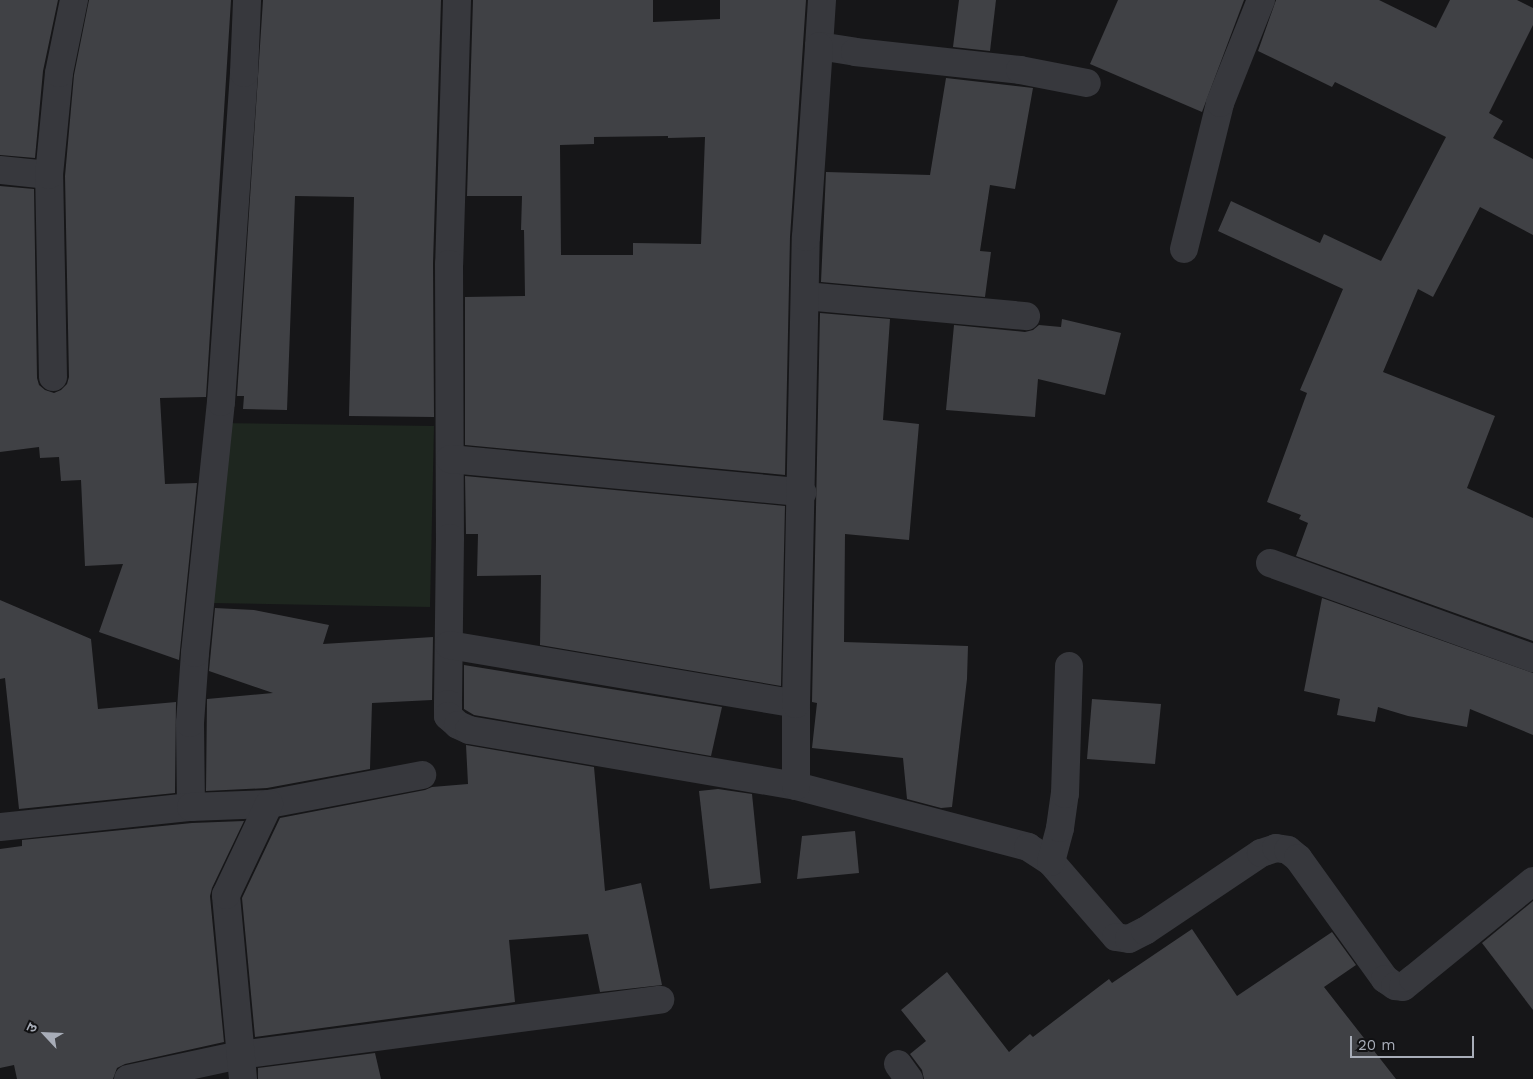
<!DOCTYPE html>
<meta charset="utf-8">
<style>
body{margin:0}
#map{position:relative;width:1533px;height:1079px;overflow:hidden;background:#161618;font-family:"Work Sans","Noto Sans Devanagari",sans-serif}
div>[style]{position:absolute}
.green>*{inset:0;background:#1e261f}
.building>*{inset:0;background:#404145}
.minor>*{height:28px;margin:-14px;padding:0 14px;transform-origin:14px;border-radius:14px;background:#37383d}
span{translate:-50% -50%;white-space:nowrap;text-align:center;line-height:1.15;-webkit-text-stroke:4px #111113;paint-order:stroke}
.north{position:absolute;left:20px;top:1009px;width:50px;height:50px;-webkit-text-stroke:4px #111113;paint-order:stroke;rotate:295deg;font-size:14px;font-weight:700;line-height:20px;text-align:center;color:#a8adb8}
.north::after{content:'';display:block;margin:auto;width:18px;height:22px;background:#a8adb8;clip-path:polygon(50% 0,100% 100%,50% 72%,0 100%)}
.scale{position:absolute;left:1350px;top:1036px;width:124px;height:22px;box-sizing:border-box;border:2px solid #a8adb8;border-top:0;padding-left:6px;font-size:15px;line-height:18px;white-space:nowrap;color:#a8adb8;-webkit-text-stroke:4px #111113;paint-order:stroke}
</style>
<div id="map">
<div class="green">
<i style="clip-path:polygon(214px 423px,434px 426px,430px 607px,210px 603px)"></i>
</div>
<div class="building">
<i style="clip-path:polygon(0 0,58px 0,43px 71px,35px 158px,0 155px)"></i>
<i style="clip-path:polygon(89px 0,231px 0,206px 397px,160px 398px,165px 484px,197px 483px,179px 660px,99px 632px,123px 564px,85px 566px,81px 480px,61px 481px,59px 457px,40px 458px,39px 447px,0 452px,0 186px,34px 189px,37px 378px,39px 385px,45px 390px,54px 393px,61px 390px,67px 384px,69px 377px,65px 176px,74px 75px)"></i>
<i style="clip-path:polygon(263px 0,441px 0,433px 264px,434px 417px,349px 416px,354px 197px,295px 196px,287px 410px,243px 409px,244px 396px,237px 396px)"></i>
<i style="clip-path:polygon(evenodd,473px 0,653px 0,653px 22px,720px 19px,720px 0,806px 0,790px 237px,785px 475px,465px 445px,465px 297px,525px 296px,524px 230px,521px 230px,522px 196px,467px 196px,473px 0,668px 136px,668px 138px,705px 137px,701px 244px,633px 243px,633px 255px,561px 255px,560px 145px,594px 144px,594px 137px,668px 136px)"></i>
<i style="clip-path:polygon(959px 0,996px 0,990px 51px,953px 47px)"></i>
<i style="clip-path:polygon(1118px 0,1244px 0,1202px 112px,1090px 64px)"></i>
<i style="clip-path:polygon(1276px 0,1379px 0,1436px 28px,1450px 0,1517px 0,1533px 8px,1533px 25px,1489px 113px,1503px 121px,1493px 138px,1533px 159px,1533px 235px,1480px 207px,1433px 297px,1418px 289px,1383px 372px,1495px 416px,1467px 488px,1533px 518px,1533px 641px,1296px 556px,1308px 523px,1299px 519px,1301px 515px,1267px 502px,1307px 393px,1300px 390px,1343px 289px,1218px 231px,1231px 201px,1320px 243px,1324px 234px,1381px 261px,1446px 137px,1335px 82px,1332px 87px,1258px 51px)"></i>
<i style="clip-path:polygon(946px 78px,1033px 88px,1015px 189px,990px 185px,980px 251px,991px 252px,985px 297px,821px 282px,826px 172px,930px 175px)"></i>
<i style="clip-path:polygon(820px 313px,890px 319px,883px 420px,919px 424px,909px 540px,845px 534px,844px 642px,968px 646px,967px 679px,952px 807px,941px 808px,907px 799px,903px 758px,812px 748px,817px 703px,812px 702px)"></i>
<i style="clip-path:polygon(1062px 319px,1121px 333px,1105px 395px,1038px 379px,1035px 417px,946px 410px,954px 325px,1025px 332px,1033px 330px,1039px 325px,1061px 327px)"></i>
<i style="clip-path:polygon(465px 476px,785px 506px,781px 686px,540px 645px,541px 575px,477px 576px,478px 534px,466px 534px)"></i>
<i style="clip-path:polygon(1322px 598px,1533px 673px,1533px 735px,1470px 709px,1467px 727px,1408px 716px,1378px 707px,1375px 722px,1337px 715px,1340px 699px,1304px 691px)"></i>
<i style="clip-path:polygon(0 600px,91px 639px,98px 709px,176px 702px,175px 793px,19px 809px,5px 678px,0 679px)"></i>
<i style="clip-path:polygon(215px 608px,254px 610px,329px 625px,323px 644px,433px 637px,432px 700px,372px 703px,370px 769px,267px 788px,206px 791px,207px 699px,273px 693px,209px 671px)"></i>
<i style="clip-path:polygon(464px 665px,722px 707px,711px 756px,474px 715px,464px 709px)"></i>
<i style="clip-path:polygon(1092px 699px,1161px 704px,1155px 764px,1087px 759px)"></i>
<i style="clip-path:polygon(466px 745px,594px 767px,605px 891px,641px 883px,662px 985px,600px 992px,588px 934px,509px 940px,515px 1002px,255px 1037px,242px 898px,280px 818px,425px 790px,432px 787px,468px 784px)"></i>
<i style="clip-path:polygon(718px 789px,752px 794px,761px 883px,710px 889px,699px 791px)"></i>
<i style="clip-path:polygon(244px 821px,212px 888px,210px 896px,224px 1042px,125px 1064px,117px 1068px,113px 1079px,17px 1079px,14px 1065px,0 1068px,0 849px,22px 846px,22px 840px,192px 823px)"></i>
<i style="clip-path:polygon(855px 831px,859px 873px,797px 879px,802px 836px)"></i>
<i style="clip-path:polygon(1533px 901px,1533px 1010px,1482px 943px)"></i>
<i style="clip-path:polygon(1192px 929px,1237px 996px,1332px 932px,1356px 965px,1324px 987px,1396px 1079px,924px 1079px,922px 1070px,910px 1054px,926px 1041px,901px 1010px,947px 972px,1009px 1052px,1030px 1034px,1033px 1037px,1109px 979px,1112px 983px)"></i>
<i style="clip-path:polygon(375px 1053px,381px 1079px,258px 1079px,258px 1068px)"></i>
</div>
<div class="minor">
<i style="left:457px;top:0;width:264px;rotate:91.7deg"></i>
<i style="left:449px;top:264px;width:274px;rotate:89.8deg"></i>
<i style="left:450px;top:538px;width:166px;rotate:90.7deg"></i>
<i style="left:448px;top:704px;width:12px;rotate:90deg"></i>
<i style="left:448px;top:716px;width:13px;rotate:42deg"></i>
<i style="left:458px;top:725px;width:12px;rotate:24deg"></i>
<i style="left:469px;top:730px;width:332px;rotate:9.7deg"></i>
<i style="left:796px;top:786px;width:240px;rotate:14.7deg"></i>
<i style="left:1028px;top:847px;width:27px;rotate:33deg"></i>
<i style="left:1051px;top:862px;width:99px;rotate:49.1deg"></i>
<i style="left:1116px;top:937px;width:13px;rotate:9deg"></i>
<i style="left:1129px;top:939px;width:18px;rotate:-27deg"></i>
<i style="left:1145px;top:931px;width:140px;rotate:-33.9deg"></i>
<i style="left:1261px;top:853px;width:16px;rotate:-18deg"></i>
<i style="left:1276px;top:848px;width:12px;rotate:9deg"></i>
<i style="left:1288px;top:850px;width:13px;rotate:39deg"></i>
<i style="left:1298px;top:858px;width:149px;rotate:54.3deg"></i>
<i style="left:1385px;top:979px;width:12px;rotate:35deg"></i>
<i style="left:1395px;top:986px;width:8px;rotate:7deg"></i>
<i style="left:1403px;top:987px;width:13px;rotate:-39deg"></i>
<i style="left:1413px;top:979px;width:155px;rotate:-39.2deg"></i>
<i style="left:822px;top:0;width:46px;rotate:93.7deg"></i>
<i style="left:819px;top:46px;width:36px;rotate:9deg"></i>
<i style="left:855px;top:52px;width:166px;rotate:6.2deg"></i>
<i style="left:1020px;top:70px;width:68px;rotate:11deg"></i>
<i style="left:0;top:170px;width:49px;rotate:5.8deg"></i>
<i style="left:1184px;top:249px;width:150px;rotate:-76.1deg"></i>
<i style="left:1220px;top:103px;width:111px;rotate:-68.3deg"></i>
<i style="left:805px;top:296px;width:222px;rotate:5.2deg"></i>
<i style="left:53px;top:377px;width:202px;rotate:-91.1deg"></i>
<i style="left:49px;top:175px;width:102px;rotate:-84.4deg"></i>
<i style="left:59px;top:73px;width:75px;rotate:-78.4deg"></i>
<i style="left:450px;top:459px;width:354px;rotate:5.4deg"></i>
<i style="left:1270px;top:563px;width:280px;rotate:19.9deg"></i>
<i style="left:449px;top:645px;width:352px;rotate:9.6deg"></i>
<i style="left:796px;top:786px;width:82px;rotate:-90deg"></i>
<i style="left:796px;top:704px;width:467px;rotate:-88.8deg"></i>
<i style="left:806px;top:237px;width:191px;rotate:-86.1deg"></i>
<i style="left:191px;top:807px;width:84px;rotate:-90.7deg"></i>
<i style="left:190px;top:723px;width:70px;rotate:-85.9deg"></i>
<i style="left:195px;top:653px;width:252px;rotate:-84.1deg"></i>
<i style="left:221px;top:402px;width:330px;rotate:-86deg"></i>
<i style="left:244px;top:73px;width:73px;rotate:-87.6deg"></i>
<i style="left:0;top:827px;width:192px;rotate:-6deg"></i>
<i style="left:191px;top:807px;width:78px;rotate:-2.2deg"></i>
<i style="left:269px;top:804px;width:156px;rotate:-10.7deg"></i>
<i style="left:1051px;top:862px;width:35px;rotate:-75deg"></i>
<i style="left:1060px;top:828px;width:34px;rotate:-82deg"></i>
<i style="left:1065px;top:794px;width:128px;rotate:-88.2deg"></i>
<i style="left:898px;top:1064px;width:19px;rotate:54deg"></i>
<i style="left:128px;top:1079px;width:115px;rotate:-12.1deg"></i>
<i style="left:240px;top:1055px;width:424px;rotate:-7.5deg"></i>
<i style="left:243px;top:1079px;width:185px;rotate:-95.3deg"></i>
<i style="left:226px;top:895px;width:101px;rotate:-64.7deg"></i>
</div>
<div class="north">उ</div>
<div class="scale">20 m</div>
</div>
